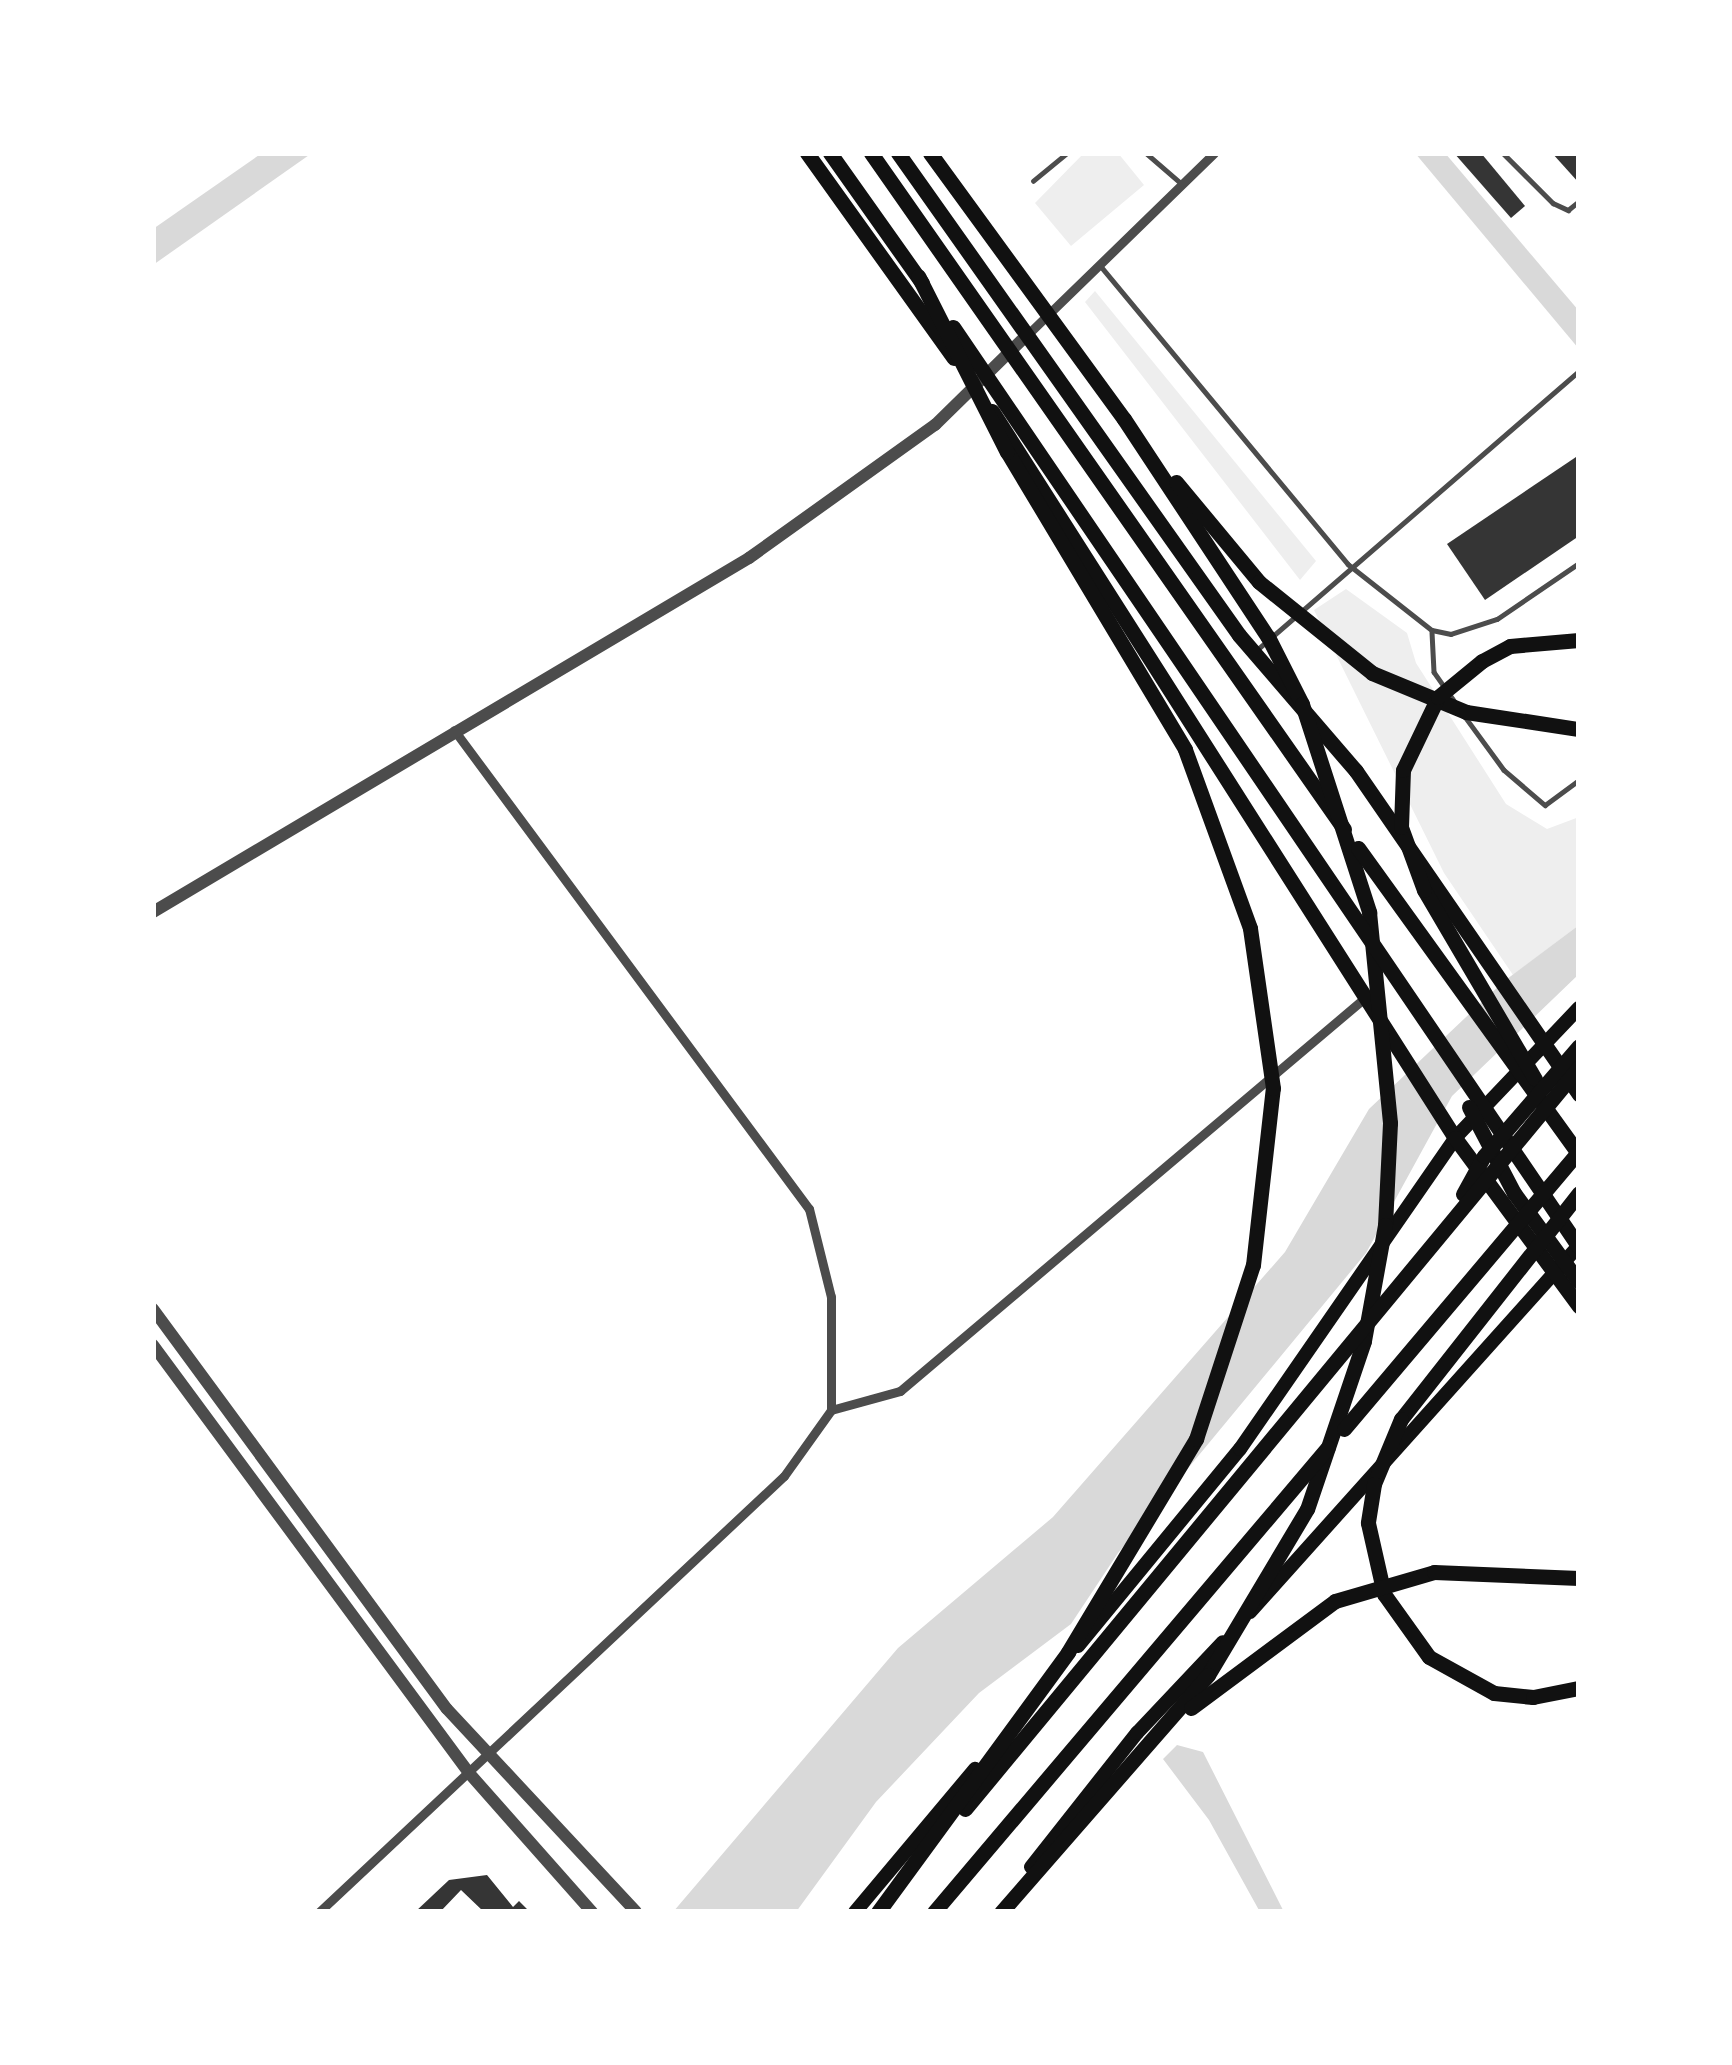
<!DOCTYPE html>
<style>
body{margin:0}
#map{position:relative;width:1732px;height:2065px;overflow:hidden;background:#fff;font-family:Figtree,sans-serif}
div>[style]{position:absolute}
.green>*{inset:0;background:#eee}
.water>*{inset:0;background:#d9d9d9}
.building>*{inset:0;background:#353535}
.service>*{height:4.5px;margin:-2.25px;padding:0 2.25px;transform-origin:2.25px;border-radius:2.25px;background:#4c4c4c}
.minor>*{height:9px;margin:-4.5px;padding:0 4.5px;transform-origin:4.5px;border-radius:4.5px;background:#4c4c4c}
.tertiary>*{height:12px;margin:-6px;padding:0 6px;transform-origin:6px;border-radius:6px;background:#4c4c4c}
.secondary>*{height:14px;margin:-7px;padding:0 7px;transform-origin:7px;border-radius:7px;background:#111}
.primary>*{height:15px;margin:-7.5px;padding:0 7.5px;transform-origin:7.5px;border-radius:7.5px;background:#111}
.trunk>*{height:15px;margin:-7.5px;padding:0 7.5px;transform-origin:7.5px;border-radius:7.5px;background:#111}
span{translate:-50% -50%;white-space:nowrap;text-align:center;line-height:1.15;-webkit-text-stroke:12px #fff;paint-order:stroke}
.frame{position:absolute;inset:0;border:156px solid #fff;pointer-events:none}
</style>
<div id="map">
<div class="green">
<i style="clip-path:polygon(1084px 153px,1118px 153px,1144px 185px,1071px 246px,1035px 203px)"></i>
<i style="clip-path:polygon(1095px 291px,1316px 561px,1300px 580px,1085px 302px)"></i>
<i style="clip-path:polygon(1346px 589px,1407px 633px,1416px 663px,1506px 804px,1547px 829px,1579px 817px,1579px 925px,1513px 975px,1444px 873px,1314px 610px)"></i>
</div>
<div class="water">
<i style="clip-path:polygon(262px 153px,312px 153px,153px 265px,153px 229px)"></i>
<i style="clip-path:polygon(1415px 153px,1445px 153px,1579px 311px,1579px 349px)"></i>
<i style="clip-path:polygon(1579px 925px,1579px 974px,1452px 1096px,1366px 1253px,1118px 1553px,1071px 1624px,979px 1693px,876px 1802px,796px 1912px,673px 1912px,898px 1648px,1053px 1517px,1285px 1252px,1369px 1109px,1503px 982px)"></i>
<i style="clip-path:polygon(1177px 1745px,1203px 1752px,1284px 1912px,1260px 1912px,1209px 1820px,1163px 1759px)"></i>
</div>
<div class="building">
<i style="clip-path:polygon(1454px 153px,1481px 153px,1525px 206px,1511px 218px)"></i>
<i style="clip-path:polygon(1552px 153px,1579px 153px,1579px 183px)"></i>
<i style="clip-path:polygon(1579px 455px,1579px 536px,1485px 600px,1447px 544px)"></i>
<i style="clip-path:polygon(487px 1875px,513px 1907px,519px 1901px,530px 1912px,484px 1912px,461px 1890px,440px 1912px,415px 1912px,449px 1880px)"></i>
</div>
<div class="service">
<i style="left:1146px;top:153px;width:48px;rotate:40.7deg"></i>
<i style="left:1503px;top:153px;width:71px;rotate:45deg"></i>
<i style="left:1553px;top:203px;width:17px;rotate:25deg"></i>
<i style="left:1568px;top:210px;width:14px;rotate:-39deg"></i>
<i style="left:1033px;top:181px;width:44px;rotate:-39.5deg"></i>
<i style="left:1099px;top:264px;width:390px;rotate:50.3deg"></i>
<i style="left:1348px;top:564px;width:107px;rotate:38.2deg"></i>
<i style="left:1432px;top:630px;width:19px;rotate:12deg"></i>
<i style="left:1451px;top:634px;width:48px;rotate:-18.1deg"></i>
<i style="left:1497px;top:619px;width:99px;rotate:-34.3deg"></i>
<i style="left:1432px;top:632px;width:40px;rotate:87.1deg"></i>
<i style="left:1434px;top:672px;width:38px;rotate:55deg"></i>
<i style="left:1258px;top:649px;width:425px;rotate:-40.9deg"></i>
<i style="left:1466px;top:718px;width:64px;rotate:53.8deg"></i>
<i style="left:1504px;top:770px;width:54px;rotate:40.5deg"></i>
<i style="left:1545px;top:805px;width:42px;rotate:-36.3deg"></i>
</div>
<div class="minor">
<i style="left:1026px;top:336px;width:262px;rotate:-44.2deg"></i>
<i style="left:831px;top:1410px;width:72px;rotate:-15.4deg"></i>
<i style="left:900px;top:1391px;width:612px;rotate:-40.23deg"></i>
<i style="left:319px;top:1912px;width:637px;rotate:-43.16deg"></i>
<i style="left:784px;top:1476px;width:81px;rotate:-54.5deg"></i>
<i style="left:831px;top:1410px;width:113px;rotate:-90deg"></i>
<i style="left:831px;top:1297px;width:91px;rotate:-104deg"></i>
<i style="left:809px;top:1209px;width:596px;rotate:-126.54deg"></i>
</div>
<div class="tertiary">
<i style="left:153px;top:912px;width:693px;rotate:-30.71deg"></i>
<i style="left:749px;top:558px;width:229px;rotate:-35.6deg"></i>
<i style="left:935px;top:425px;width:127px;rotate:-44.4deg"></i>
<i style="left:153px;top:1309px;width:496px;rotate:53.7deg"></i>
<i style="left:447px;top:1709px;width:277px;rotate:47deg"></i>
<i style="left:153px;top:1345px;width:532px;rotate:53.56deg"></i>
<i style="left:469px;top:1773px;width:186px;rotate:48.5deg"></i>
</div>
<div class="secondary">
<i style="left:1250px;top:1612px;width:493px;rotate:-48.1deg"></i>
<i style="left:1078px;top:1646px;width:255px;rotate:-50.6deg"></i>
<i style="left:1240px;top:1449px;width:378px;rotate:-55.3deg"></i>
<i style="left:1455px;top:1138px;width:180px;rotate:-46.4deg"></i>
<i style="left:1031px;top:1867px;width:171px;rotate:-51.7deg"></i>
<i style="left:1137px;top:1733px;width:125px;rotate:-46.6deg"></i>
<i style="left:855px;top:1912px;width:187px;rotate:-50deg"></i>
</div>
<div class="primary">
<i style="left:807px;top:153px;width:252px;rotate:54.4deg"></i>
<i style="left:898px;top:153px;width:590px;rotate:54.72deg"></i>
<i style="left:1239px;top:635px;width:179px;rotate:49.3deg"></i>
<i style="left:1356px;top:771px;width:393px;rotate:55.4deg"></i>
<i style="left:992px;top:411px;width:862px;rotate:57.51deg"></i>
<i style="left:1455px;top:1138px;width:209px;rotate:53.6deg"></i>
</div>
<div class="trunk">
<i style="left:830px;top:153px;width:159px;rotate:54.7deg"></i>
<i style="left:871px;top:153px;width:825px;rotate:55.02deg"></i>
<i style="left:930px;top:153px;width:329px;rotate:53.9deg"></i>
<i style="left:1124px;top:419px;width:261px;rotate:56.6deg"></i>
<i style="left:1268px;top:637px;width:75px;rotate:63.1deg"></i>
<i style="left:1302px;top:704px;width:219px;rotate:72.1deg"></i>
<i style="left:1369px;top:912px;width:212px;rotate:84.3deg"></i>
<i style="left:1390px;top:1123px;width:102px;rotate:92.8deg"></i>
<i style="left:1385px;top:1225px;width:118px;rotate:100.3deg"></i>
<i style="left:1364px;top:1341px;width:177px;rotate:108.7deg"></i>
<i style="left:1307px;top:1509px;width:193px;rotate:120.8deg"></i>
<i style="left:1208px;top:1675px;width:315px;rotate:131.1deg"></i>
<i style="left:953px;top:327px;width:1113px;rotate:55.77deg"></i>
<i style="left:1176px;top:482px;width:130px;rotate:50.3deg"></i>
<i style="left:1259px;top:582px;width:145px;rotate:38.8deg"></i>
<i style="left:1372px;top:673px;width:102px;rotate:22.5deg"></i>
<i style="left:1466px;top:712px;width:114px;rotate:8.6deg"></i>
<i style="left:1358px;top:848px;width:377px;rotate:54.2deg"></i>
<i style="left:1535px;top:1079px;width:219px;rotate:-120.4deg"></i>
<i style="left:1424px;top:890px;width:67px;rotate:-110.1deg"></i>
<i style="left:1401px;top:827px;width:57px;rotate:-88deg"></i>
<i style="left:1403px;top:770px;width:81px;rotate:-64.4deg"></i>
<i style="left:1438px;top:697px;width:57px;rotate:-39.3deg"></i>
<i style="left:1482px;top:661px;width:32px;rotate:-28deg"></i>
<i style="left:1510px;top:646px;width:69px;rotate:-5deg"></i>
<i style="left:1469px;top:1107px;width:97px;rotate:62.4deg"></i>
<i style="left:1514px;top:1193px;width:110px;rotate:53.9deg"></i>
<i style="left:1579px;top:1193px;width:288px;rotate:128.2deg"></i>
<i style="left:1401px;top:1419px;width:70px;rotate:112.6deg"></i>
<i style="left:1374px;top:1484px;width:39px;rotate:99deg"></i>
<i style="left:1368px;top:1523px;width:73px;rotate:77.3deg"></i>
<i style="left:1384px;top:1594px;width:77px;rotate:54.5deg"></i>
<i style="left:1429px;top:1657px;width:74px;rotate:29deg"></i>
<i style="left:1494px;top:1693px;width:39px;rotate:6deg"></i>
<i style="left:1533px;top:1697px;width:47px;rotate:-11.1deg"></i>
<i style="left:1463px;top:1194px;width:43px;rotate:-61.1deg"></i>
<i style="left:1484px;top:1156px;width:145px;rotate:-49.2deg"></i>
<i style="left:1344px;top:1429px;width:364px;rotate:-49.8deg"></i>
<i style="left:1191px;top:1708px;width:179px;rotate:-36.6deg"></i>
<i style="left:1335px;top:1601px;width:103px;rotate:-16.3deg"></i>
<i style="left:1434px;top:1572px;width:145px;rotate:2.4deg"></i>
<i style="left:965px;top:1809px;width:963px;rotate:-50.39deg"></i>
<i style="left:878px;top:1912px;width:322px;rotate:-53.8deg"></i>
<i style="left:1068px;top:1652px;width:249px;rotate:-59deg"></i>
<i style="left:1196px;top:1439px;width:183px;rotate:-71.9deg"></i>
<i style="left:1253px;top:1265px;width:178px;rotate:-83.6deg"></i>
<i style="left:1273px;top:1088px;width:162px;rotate:-98.2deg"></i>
<i style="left:1250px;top:928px;width:190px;rotate:-110deg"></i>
<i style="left:1185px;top:749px;width:346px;rotate:-120.9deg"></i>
<i style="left:1007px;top:452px;width:197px;rotate:-116.8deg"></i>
<i style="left:934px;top:1912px;width:609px;rotate:-49.72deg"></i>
</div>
<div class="frame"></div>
</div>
